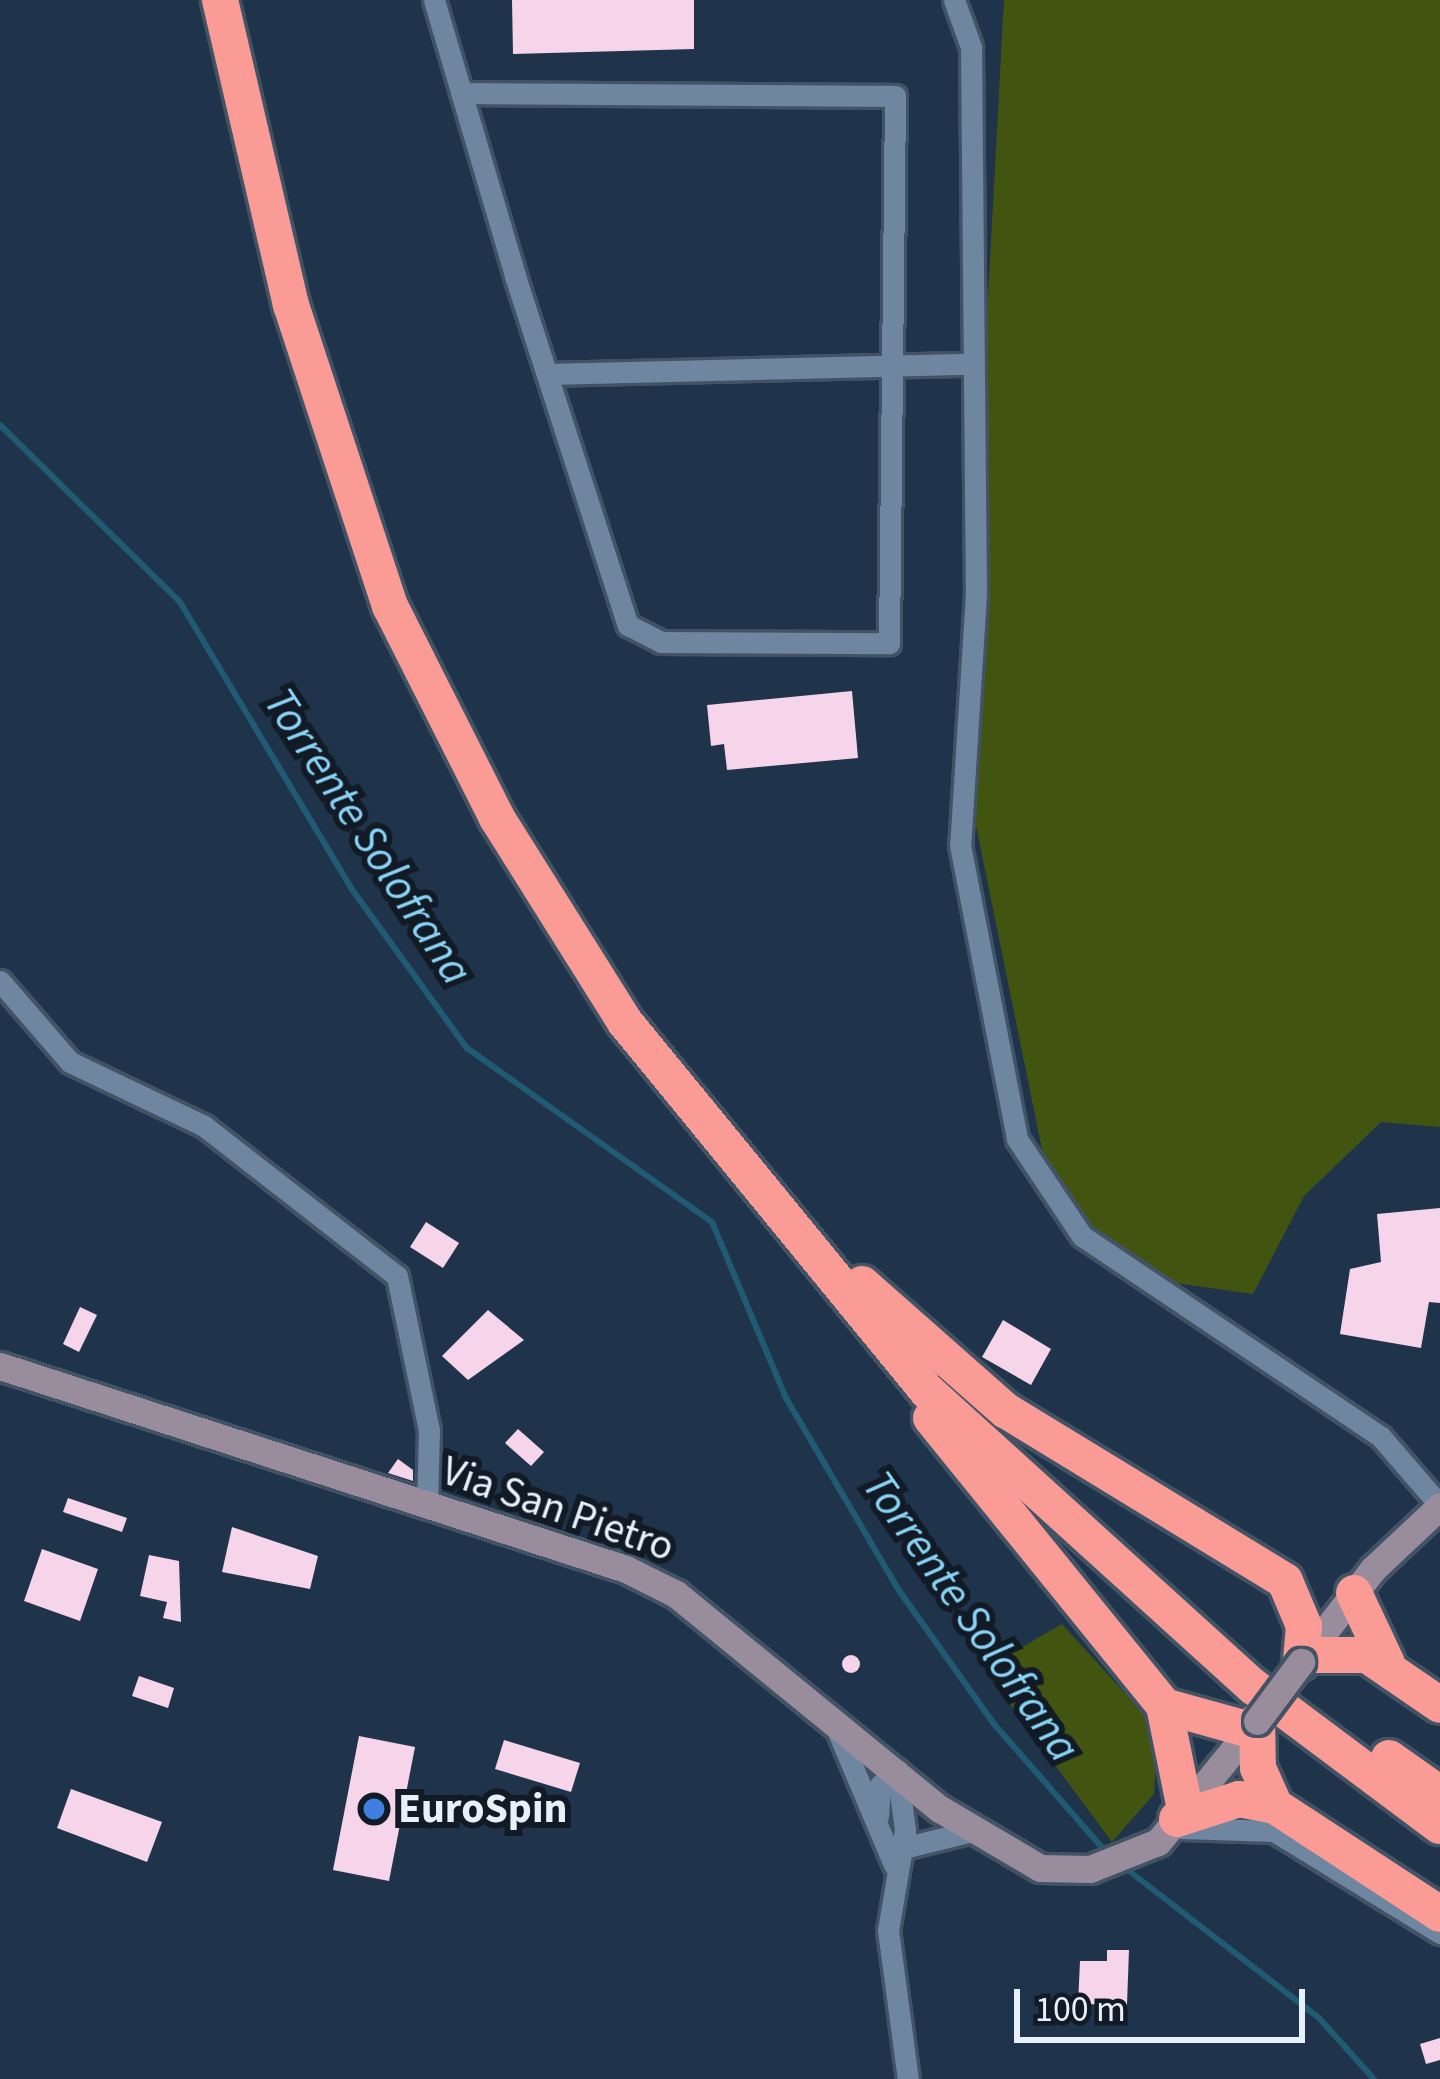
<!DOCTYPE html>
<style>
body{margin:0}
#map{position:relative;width:1440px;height:2079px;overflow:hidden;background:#1f344a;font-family:"Source Sans 3",sans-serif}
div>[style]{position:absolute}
.green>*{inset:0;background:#425510}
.stream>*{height:6px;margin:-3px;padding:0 3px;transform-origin:3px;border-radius:3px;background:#215b73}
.building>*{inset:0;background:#f6d4e9}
.round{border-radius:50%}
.roads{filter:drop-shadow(3px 0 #415365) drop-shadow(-3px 0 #415365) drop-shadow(0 3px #415365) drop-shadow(0 -3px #415365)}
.street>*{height:21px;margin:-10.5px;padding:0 10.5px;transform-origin:10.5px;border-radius:10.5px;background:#6e86a0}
.secondary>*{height:27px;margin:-13.5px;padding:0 13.5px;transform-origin:13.5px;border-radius:13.5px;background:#988c9d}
.highway>*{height:36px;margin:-18px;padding:0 18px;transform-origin:18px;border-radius:18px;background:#fa9b96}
.bridges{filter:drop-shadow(3px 0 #415365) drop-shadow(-3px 0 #415365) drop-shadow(0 3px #415365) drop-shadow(0 -3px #415365)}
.secondary-bridge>*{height:27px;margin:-13.5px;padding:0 13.5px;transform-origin:13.5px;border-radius:13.5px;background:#988c9d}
.dots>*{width:33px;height:33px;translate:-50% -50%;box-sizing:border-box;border:6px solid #121b25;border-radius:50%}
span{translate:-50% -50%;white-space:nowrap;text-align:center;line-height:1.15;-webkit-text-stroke:12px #121b25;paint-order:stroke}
.street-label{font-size:42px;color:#e6f1fc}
.poi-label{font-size:42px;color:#e6f1fc;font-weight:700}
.left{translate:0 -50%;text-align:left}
.water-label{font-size:45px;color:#88d3f5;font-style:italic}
.scale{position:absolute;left:1014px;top:1989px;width:291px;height:54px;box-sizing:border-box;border:6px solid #e6f1fc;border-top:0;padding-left:15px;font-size:36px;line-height:42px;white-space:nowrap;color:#e6f1fc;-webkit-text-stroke:9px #121b25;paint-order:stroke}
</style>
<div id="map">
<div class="green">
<i style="clip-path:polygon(1004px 0,1440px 0,1440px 1127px,1381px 1122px,1304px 1196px,1253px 1294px,1147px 1279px,1055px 1213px,963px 762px)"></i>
<i style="clip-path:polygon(1062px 1624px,1142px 1712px,1157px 1747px,1154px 1794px,1112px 1842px,984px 1669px)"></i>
</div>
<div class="stream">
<i style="left:0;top:425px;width:252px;rotate:44.5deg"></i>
<i style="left:180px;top:602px;width:333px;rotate:59.1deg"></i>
<i style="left:351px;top:888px;width:198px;rotate:54.1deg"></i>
<i style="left:467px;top:1048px;width:301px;rotate:35.4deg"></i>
<i style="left:712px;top:1222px;width:191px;rotate:67.2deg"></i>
<i style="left:786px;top:1398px;width:225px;rotate:59.6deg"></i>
<i style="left:900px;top:1592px;width:162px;rotate:54.5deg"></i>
<i style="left:994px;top:1724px;width:170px;rotate:48.8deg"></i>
<i style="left:1120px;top:1864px;width:252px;rotate:37.7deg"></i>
<i style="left:1319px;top:2018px;width:82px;rotate:48deg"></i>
</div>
<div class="building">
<i style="clip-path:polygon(512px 0,694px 0,694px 49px,513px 54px)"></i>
<i style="clip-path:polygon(852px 691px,858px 758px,727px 770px,724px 744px,711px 746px,707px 705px)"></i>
<i style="clip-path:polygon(1440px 1208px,1440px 1303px,1429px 1302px,1421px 1348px,1340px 1334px,1350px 1269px,1381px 1262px,1377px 1214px)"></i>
<i style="clip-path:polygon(426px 1222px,459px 1243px,443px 1268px,410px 1247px)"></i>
<i style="clip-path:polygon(80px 1307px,97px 1315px,79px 1352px,63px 1344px)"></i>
<i style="clip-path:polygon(488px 1310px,524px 1340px,468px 1380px,442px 1356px)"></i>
<i style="clip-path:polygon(1003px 1320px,1051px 1349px,1031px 1385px,982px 1357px)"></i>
<i style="clip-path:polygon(518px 1429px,544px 1452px,531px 1466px,505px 1443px)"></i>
<i style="clip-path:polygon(398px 1459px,413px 1470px,413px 1481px,388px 1473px)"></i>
<i style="clip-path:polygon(68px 1498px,127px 1518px,122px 1532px,63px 1512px)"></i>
<i style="clip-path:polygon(232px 1527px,318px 1556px,310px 1589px,222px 1572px)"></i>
<i style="clip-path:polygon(42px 1549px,98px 1569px,80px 1621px,24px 1601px)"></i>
<i style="clip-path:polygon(149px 1555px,179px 1561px,181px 1622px,163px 1618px,167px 1602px,140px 1596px)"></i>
<i class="round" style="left:842px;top:1655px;width:18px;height:18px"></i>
<i style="clip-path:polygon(139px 1676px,174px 1688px,168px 1708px,132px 1696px)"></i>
<i style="clip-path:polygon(359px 1736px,415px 1747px,389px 1881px,333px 1870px)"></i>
<i style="clip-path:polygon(504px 1740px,580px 1763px,571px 1792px,495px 1769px)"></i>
<i style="clip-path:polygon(71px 1789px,162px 1822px,147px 1862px,57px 1828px)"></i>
<i style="clip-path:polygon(1107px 1950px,1129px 1950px,1127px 2005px,1078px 2004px,1080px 1961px,1107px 1961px)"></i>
<i style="clip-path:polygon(1440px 2038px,1440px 2060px,1426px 2064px,1420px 2044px)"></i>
</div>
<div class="roads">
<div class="street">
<i style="left:434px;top:0;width:288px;rotate:73.6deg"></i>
<i style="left:515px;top:276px;width:367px;rotate:72.1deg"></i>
<i style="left:628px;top:625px;width:37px;rotate:27deg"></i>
<i style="left:661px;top:642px;width:228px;rotate:0.3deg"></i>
<i style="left:889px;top:643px;width:547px;rotate:-89.37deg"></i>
<i style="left:895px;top:96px;width:434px;rotate:-179.6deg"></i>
<i style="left:954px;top:0;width:50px;rotate:70.1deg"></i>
<i style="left:971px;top:47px;width:547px;rotate:89.48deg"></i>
<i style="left:976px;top:594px;width:252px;rotate:93.6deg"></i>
<i style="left:960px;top:845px;width:299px;rotate:79deg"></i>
<i style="left:1017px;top:1139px;width:117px;rotate:56.2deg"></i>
<i style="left:1082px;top:1236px;width:360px;rotate:33.9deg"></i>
<i style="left:1381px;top:1437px;width:86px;rotate:49.3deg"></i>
<i style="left:547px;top:374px;width:423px;rotate:-1.4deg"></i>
<i style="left:0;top:981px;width:107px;rotate:49.2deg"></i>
<i style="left:70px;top:1062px;width:148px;rotate:25.5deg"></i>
<i style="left:204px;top:1126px;width:244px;rotate:37.9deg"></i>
<i style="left:397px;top:1276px;width:157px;rotate:78.3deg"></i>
<i style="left:429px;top:1430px;width:77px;rotate:91.5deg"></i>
<i style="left:832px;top:1718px;width:160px;rotate:67.1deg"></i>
<i style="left:878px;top:1816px;width:31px;rotate:-86deg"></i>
<i style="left:880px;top:1785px;width:23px;rotate:-41deg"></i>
<i style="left:897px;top:1770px;width:61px;rotate:82.4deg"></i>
<i style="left:905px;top:1830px;width:101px;rotate:99.6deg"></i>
<i style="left:888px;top:1930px;width:150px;rotate:82.4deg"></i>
<i style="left:1181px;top:1828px;width:93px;rotate:1.8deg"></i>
<i style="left:1274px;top:1831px;width:195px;rotate:31.6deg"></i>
<i style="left:899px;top:1849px;width:75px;rotate:-13.9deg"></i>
</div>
<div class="secondary">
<i style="left:0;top:1366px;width:658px;rotate:17.97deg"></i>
<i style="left:626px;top:1569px;width:56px;rotate:26.6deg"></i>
<i style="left:676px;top:1594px;width:340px;rotate:39.2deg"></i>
<i style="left:940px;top:1809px;width:116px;rotate:30.5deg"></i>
<i style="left:1040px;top:1868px;width:50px;rotate:1.1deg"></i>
<i style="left:1090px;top:1869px;width:73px;rotate:-21.7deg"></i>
<i style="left:1158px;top:1842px;width:156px;rotate:-50.7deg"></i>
<i style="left:1301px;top:1662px;width:118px;rotate:-52.3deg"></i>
<i style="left:1373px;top:1569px;width:92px;rotate:-43.2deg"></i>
</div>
<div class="highway">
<i style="left:220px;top:0;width:313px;rotate:76.9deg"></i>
<i style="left:291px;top:305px;width:317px;rotate:71.8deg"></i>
<i style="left:390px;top:606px;width:237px;rotate:63.2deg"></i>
<i style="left:497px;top:818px;width:241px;rotate:57.9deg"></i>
<i style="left:625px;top:1022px;width:477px;rotate:50.7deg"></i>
<i style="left:927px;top:1391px;width:441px;rotate:42.2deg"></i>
<i style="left:1254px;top:1687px;width:232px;rotate:36.8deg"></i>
<i style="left:862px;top:1284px;width:191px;rotate:41.4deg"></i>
<i style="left:1005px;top:1410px;width:328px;rotate:31.4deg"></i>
<i style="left:1285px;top:1581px;width:49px;rotate:67.1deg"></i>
<i style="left:1304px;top:1626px;width:36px;rotate:95deg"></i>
<i style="left:931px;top:1418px;width:370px;rotate:51deg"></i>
<i style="left:1164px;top:1706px;width:89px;rotate:15.6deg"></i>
<i style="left:1354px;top:1593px;width:77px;rotate:64.8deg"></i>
<i style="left:1307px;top:1655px;width:60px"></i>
<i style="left:1367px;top:1655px;width:88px;rotate:34.4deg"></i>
<i style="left:1164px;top:1706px;width:105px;rotate:78.5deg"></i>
<i style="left:1257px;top:1721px;width:47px;rotate:88.8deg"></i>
<i style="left:1258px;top:1768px;width:42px;rotate:65.9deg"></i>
<i style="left:1275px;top:1806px;width:197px;rotate:33.2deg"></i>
<i style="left:1389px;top:1758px;width:62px;rotate:35.2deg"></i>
<i style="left:1177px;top:1819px;width:65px;rotate:-17.9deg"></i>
<i style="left:1239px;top:1799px;width:37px;rotate:11deg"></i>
</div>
</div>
<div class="bridges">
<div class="secondary-bridge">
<i style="left:1257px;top:1721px;width:74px;rotate:-53.3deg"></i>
</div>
</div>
<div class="dots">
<i style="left:374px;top:1809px;background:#3f7fe0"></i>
</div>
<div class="street-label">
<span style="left:558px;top:1509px;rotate:19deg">Via San Pietro</span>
</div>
<div class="poi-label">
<span class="left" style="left:398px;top:1809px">EuroSpin</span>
</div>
<div class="water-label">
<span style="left:367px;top:837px;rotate:57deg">Torrente Solofrana</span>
<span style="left:970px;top:1617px;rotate:55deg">Torrente Solofrana</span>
</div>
<div class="scale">100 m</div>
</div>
